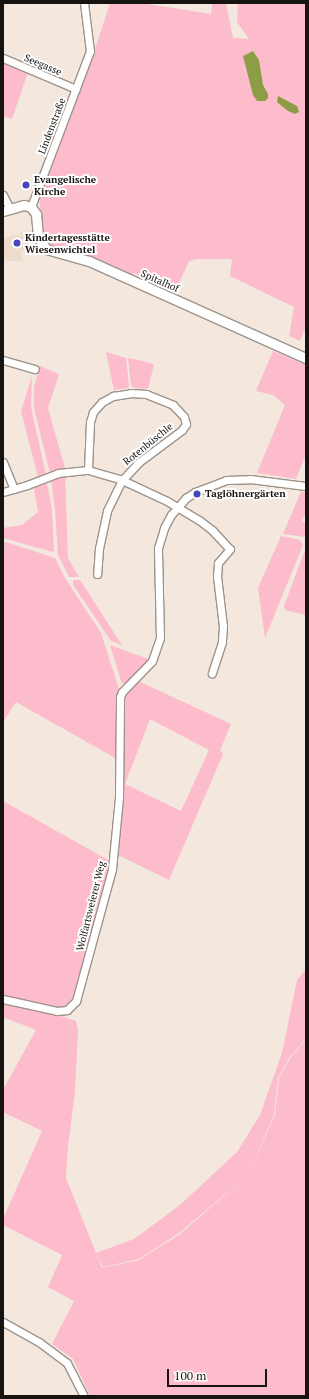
<!DOCTYPE html>
<meta charset="utf-8">
<style>
body{margin:0}
#map{position:relative;width:309px;height:1399px;overflow:hidden;background:#f3e7de;font-family:"PT Serif",serif}
div>[style]{position:absolute}
.built>*{inset:0;background:#eddbcc}
.green>*{inset:0;background:#fdbccb}
.water>*{inset:0;background:#8c9d45}
.roads{filter:drop-shadow(1px 0 #9d938a) drop-shadow(-1px 0 #9d938a) drop-shadow(0 1px #9d938a) drop-shadow(0 -1px #9d938a)}
.minor>*{height:7px;margin:-3.5px;padding:0 3.5px;transform-origin:3.5px;border-radius:3.5px;background:#fff}
.tertiary>*{height:9px;margin:-4.5px;padding:0 4.5px;transform-origin:4.5px;border-radius:4.5px;background:#fff}
.dots>*{width:11px;height:11px;translate:-50% -50%;box-sizing:border-box;border:2px solid #fff;border-radius:50%}
span{translate:-50% -50%;white-space:nowrap;text-align:center;line-height:1.15;-webkit-text-stroke:4px #fff;paint-order:stroke}
.street-label{font-size:10px;color:#171310}
.poi-label{font-size:10px;color:#171310;font-weight:700}
.left{translate:0 -50%;text-align:left}
.frame{position:absolute;inset:0;border:4px solid #171310;pointer-events:none}
.scale{position:absolute;left:167px;top:1369px;width:100px;height:18px;box-sizing:border-box;border:2px solid #171310;border-top:0;padding-left:5px;font-size:12px;line-height:14px;white-space:nowrap;color:#171310;-webkit-text-stroke:3px #fff;paint-order:stroke}
</style>
<div id="map">
<div class="built">
<i style="clip-path:polygon(21px 231px,32px 232px,30px 252px,22px 251px,22px 261px,3px 261px,3px 238px,20px 234px)"></i>
</div>
<div class="green">
<i style="clip-path:polygon(110px 3px,141px 3px,211px 14px,212px 3px,226px 3px,233px 38px,249px 39px,237px 22px,238px 3px,306px 3px,306px 326px,300px 341px,289px 336px,294px 307px,230px 276px,232px 259px,198px 259px,189px 261px,175px 292px,134px 273px,132px 276px,82px 253px,50px 246px,42px 236px,39px 197px,91px 61px)"></i>
<i style="clip-path:polygon(3px 61px,28px 72px,12px 119px,3px 116px)"></i>
<i style="clip-path:polygon(273px 351px,306px 365px,306px 454px,296px 479px,257px 473px,285px 405px,273px 395px,256px 391px)"></i>
<i style="clip-path:polygon(106px 352px,126px 358px,129px 386px,128px 388px,114px 390px)"></i>
<i style="clip-path:polygon(130px 358px,154px 364px,148px 389px,134px 388px,131px 385px,128px 359px)"></i>
<i style="clip-path:polygon(40px 366px,59px 374px,48px 408px,65px 468px,50px 473px,34px 408px,34px 387px)"></i>
<i style="clip-path:polygon(32px 376px,31px 407px,46px 475px,38px 477px,21px 411px)"></i>
<i style="clip-path:polygon(65px 473px,68px 558px,79px 577px,69px 577px,58px 555px,55px 510px,51px 478px)"></i>
<i style="clip-path:polygon(46px 479px,52px 509px,54px 551px,53px 552px,3px 538px,3px 528px,22px 525px,38px 512px,33px 484px)"></i>
<i style="clip-path:polygon(301px 492px,306px 492px,306px 513px,302px 521px,306px 523px,306px 536px,305px 537px,283px 534px)"></i>
<i style="clip-path:polygon(281px 536px,300px 540px,303px 545px,265px 638px,258px 588px)"></i>
<i style="clip-path:polygon(3px 541px,55px 558px,65px 578px,101px 633px,119px 689px,117px 697px,117px 759px,16px 702px,3px 722px)"></i>
<i style="clip-path:polygon(306px 547px,306px 615px,285px 610px,284px 606px)"></i>
<i style="clip-path:polygon(73px 580px,80px 580px,122px 645px,111px 641px,73px 585px)"></i>
<i style="clip-path:polygon(110px 645px,148px 659px,144px 666px,124px 684px,121px 681px)"></i>
<i style="clip-path:polygon(evenodd,136px 680px,231px 724px,220px 750px,223px 754px,169px 880px,118px 855px,123px 752px,122px 709px,126px 693px,136px 680px,150px 719px,209px 750px,181px 811px,125px 784px,150px 719px)"></i>
<i style="clip-path:polygon(3px 801px,110px 861px,75px 995px,70px 1003px,65px 1006px,56px 1007px,3px 996px)"></i>
<i style="clip-path:polygon(306px 969px,306px 1039px,291px 1055px,278px 1078px,274px 1115px,248px 1175px,179px 1233px,139px 1259px,103px 1267px,96px 1253px,134px 1239px,180px 1205px,237px 1152px,260px 1115px,282px 1053px,297px 980px)"></i>
<i style="clip-path:polygon(3px 997px,76px 1021px,78px 1030px,75px 1091px,68px 1147px,66px 1178px,102px 1268px,139px 1260px,180px 1234px,248px 1175px,275px 1115px,279px 1078px,292px 1055px,306px 1040px,306px 1396px,90px 1396px,73px 1359px,52px 1344px,74px 1301px,48px 1287px,62px 1255px,3px 1225px,3px 1219px,42px 1131px,3px 1112px,3px 1090px,36px 1030px,3px 1017px)"></i>
</div>
<div class="water">
<i style="clip-path:polygon(253px 51px,259px 60px,263px 85px,268px 94px,268px 98px,265px 101px,257px 101px,253px 95px,243px 56px)"></i>
<i style="clip-path:polygon(278px 96px,297px 106px,299px 112px,295px 114px,288px 111px,277px 102px)"></i>
</div>
<div class="roads">
<div class="minor">
<i style="left:3px;top:58px;width:79px;rotate:23deg"></i>
<i style="left:3px;top:195px;width:16px;rotate:63deg"></i>
<i style="left:31px;top:207px;width:167px;rotate:-69.3deg"></i>
<i style="left:90px;top:51px;width:48px;rotate:-97.1deg"></i>
<i style="left:3px;top:360px;width:33px;rotate:16deg"></i>
<i style="left:3px;top:462px;width:29px;rotate:68deg"></i>
<i style="left:88px;top:470px;width:48px;rotate:-87.6deg"></i>
<i style="left:90px;top:422px;width:10px;rotate:-73deg"></i>
<i style="left:93px;top:412px;width:13px;rotate:-48deg"></i>
<i style="left:102px;top:402px;width:13px;rotate:-29deg"></i>
<i style="left:113px;top:396px;width:18px;rotate:-9deg"></i>
<i style="left:131px;top:393px;width:15px;rotate:4deg"></i>
<i style="left:146px;top:394px;width:29px;rotate:22deg"></i>
<i style="left:173px;top:405px;width:16px;rotate:47deg"></i>
<i style="left:184px;top:417px;width:7px;rotate:74deg"></i>
<i style="left:186px;top:424px;width:7px;rotate:124deg"></i>
<i style="left:182px;top:430px;width:54px;rotate:143.3deg"></i>
<i style="left:139px;top:462px;width:25px;rotate:133deg"></i>
<i style="left:122px;top:480px;width:34px;rotate:116deg"></i>
<i style="left:107px;top:511px;width:38px;rotate:102deg"></i>
<i style="left:99px;top:548px;width:26px;rotate:94deg"></i>
<i style="left:3px;top:492px;width:25px;rotate:-16deg"></i>
<i style="left:27px;top:485px;width:33px;rotate:-21deg"></i>
<i style="left:58px;top:473px;width:30px;rotate:-6deg"></i>
<i style="left:88px;top:470px;width:35px;rotate:16deg"></i>
<i style="left:122px;top:480px;width:50px;rotate:25deg"></i>
<i style="left:167px;top:501px;width:37px;rotate:31deg"></i>
<i style="left:199px;top:520px;width:16px;rotate:38deg"></i>
<i style="left:212px;top:530px;width:26px;rotate:47deg"></i>
<i style="left:230px;top:549px;width:18px;rotate:131deg"></i>
<i style="left:218px;top:563px;width:13px;rotate:94deg"></i>
<i style="left:217px;top:576px;width:50px;rotate:83.2deg"></i>
<i style="left:223px;top:626px;width:16px;rotate:94deg"></i>
<i style="left:222px;top:642px;width:33px;rotate:108deg"></i>
<i style="left:3px;top:999px;width:55px;rotate:12.5deg"></i>
<i style="left:57px;top:1011px;width:10px;rotate:-6deg"></i>
<i style="left:67px;top:1010px;width:13px;rotate:-45deg"></i>
<i style="left:76px;top:1001px;width:137px;rotate:-74.7deg"></i>
<i style="left:112px;top:869px;width:71px;rotate:-84.4deg"></i>
<i style="left:119px;top:798px;width:101px;rotate:-89.4deg"></i>
<i style="left:120px;top:697px;width:5px;rotate:-68deg"></i>
<i style="left:122px;top:692px;width:43px;rotate:-45.9deg"></i>
<i style="left:152px;top:661px;width:24px;rotate:-71deg"></i>
<i style="left:160px;top:638px;width:90px;rotate:-91.3deg"></i>
<i style="left:158px;top:548px;width:21px;rotate:-73deg"></i>
<i style="left:164px;top:528px;width:15px;rotate:-62deg"></i>
<i style="left:171px;top:515px;width:23px;rotate:-49deg"></i>
<i style="left:186px;top:498px;width:11px;rotate:-34deg"></i>
<i style="left:195px;top:492px;width:33px;rotate:-21deg"></i>
<i style="left:226px;top:480px;width:24px;rotate:-2deg"></i>
<i style="left:250px;top:479px;width:56px;rotate:7.1deg"></i>
<i style="left:3px;top:1322px;width:41px;rotate:29.1deg"></i>
<i style="left:39px;top:1342px;width:35px;rotate:37deg"></i>
<i style="left:67px;top:1363px;width:37px;rotate:63deg"></i>
</div>
<div class="tertiary">
<i style="left:3px;top:211px;width:22px;rotate:-16deg"></i>
<i style="left:24px;top:205px;width:7px;rotate:16deg"></i>
<i style="left:31px;top:207px;width:9px;rotate:54deg"></i>
<i style="left:36px;top:214px;width:23px;rotate:85deg"></i>
<i style="left:38px;top:237px;width:14px;rotate:56deg"></i>
<i style="left:46px;top:249px;width:45px;rotate:15.6deg"></i>
<i style="left:89px;top:261px;width:238px;rotate:24.1deg"></i>
</div>
</div>
<div class="dots">
<i style="left:26px;top:185px;background:#4544ba"></i>
<i style="left:17px;top:243px;background:#4544ba"></i>
<i style="left:197px;top:494px;background:#4544ba"></i>
</div>
<div class="street-label">
<span style="left:43px;top:65px;rotate:23deg">Seegasse</span>
<span style="left:52px;top:126px;rotate:-69deg">Lindenstraße</span>
<span style="left:160px;top:281px;rotate:24deg">Spitalhof</span>
<span style="left:148px;top:444px;rotate:-39deg">Rotenbüschle</span>
<span style="left:91px;top:906px;rotate:-76deg">Wolfartsweierer Weg</span>
</div>
<div class="poi-label">
<span class="left" style="left:34px;top:185px">Evangelische<br>Kirche</span>
<span class="left" style="left:25px;top:243px">Kindertagesstätte<br>Wiesenwichtel</span>
<span class="left" style="left:205px;top:494px">Taglöhnergärten</span>
</div>
<div class="frame"></div>
<div class="scale">100 m</div>
</div>
